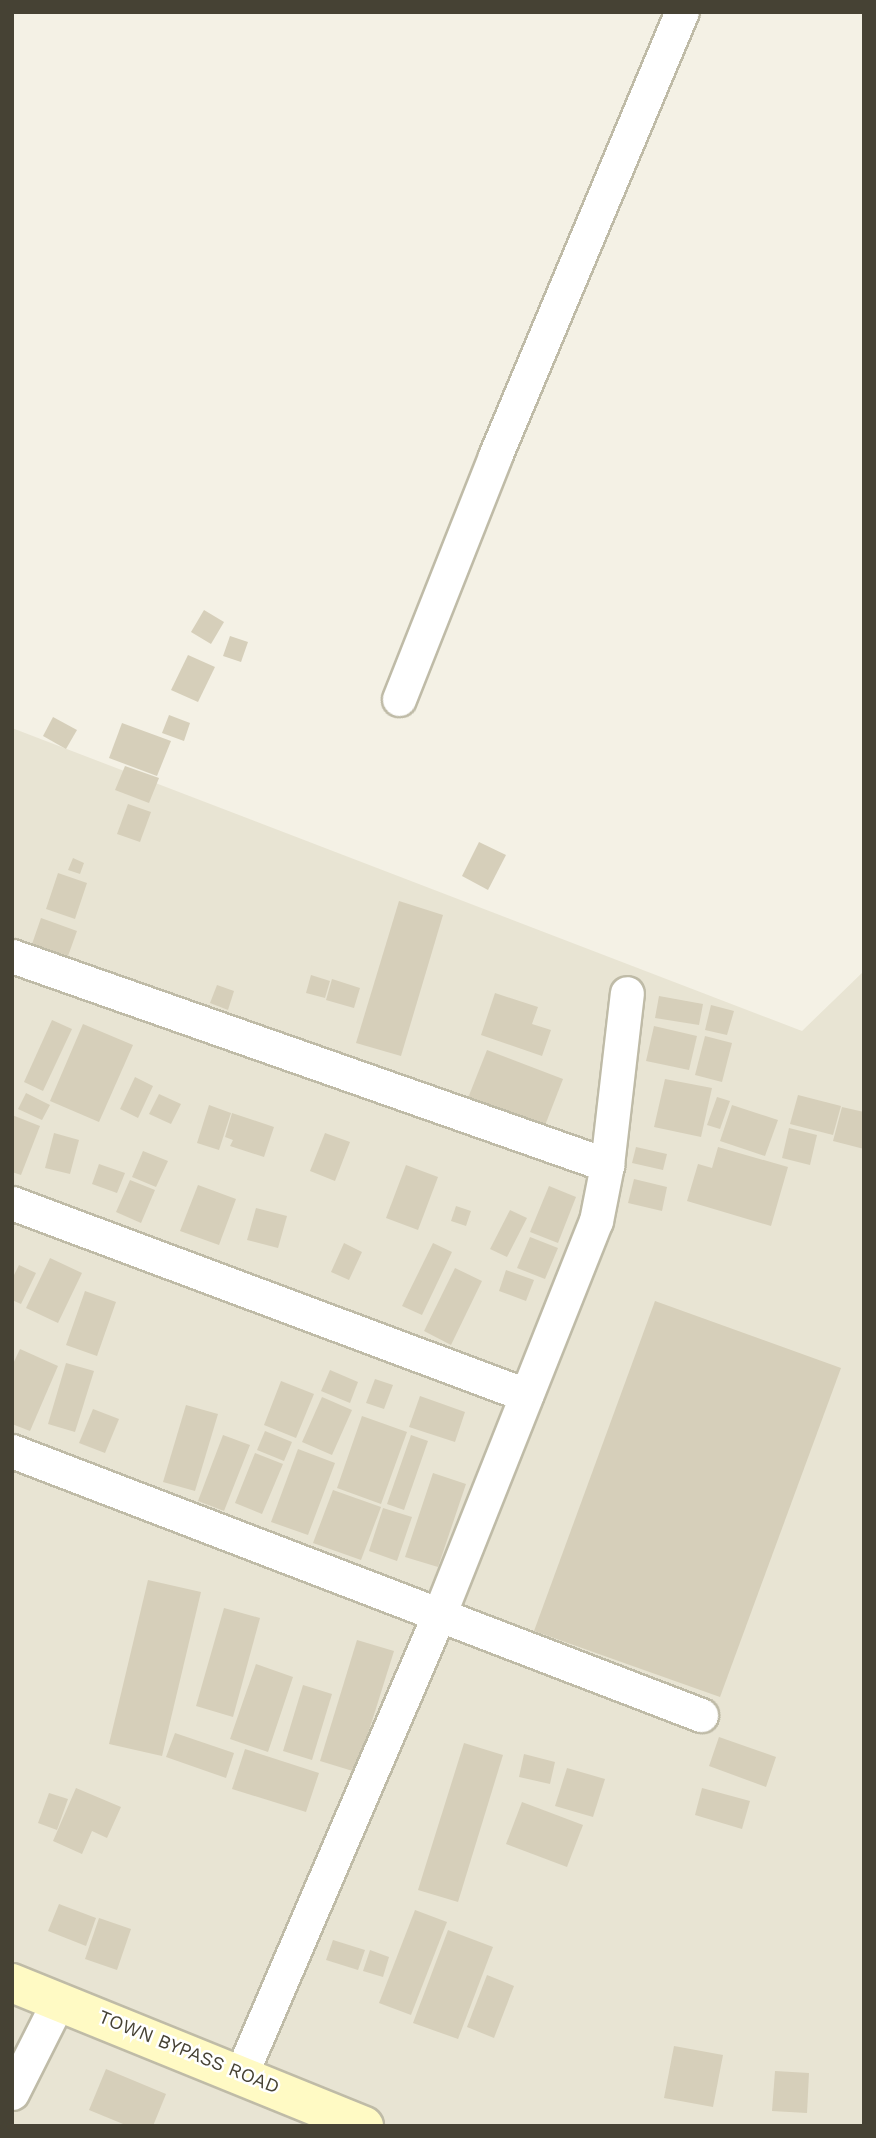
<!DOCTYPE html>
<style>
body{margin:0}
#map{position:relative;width:876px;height:2138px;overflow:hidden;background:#f4f1e5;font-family:"Work Sans",sans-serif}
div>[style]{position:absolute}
.residential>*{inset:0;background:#e8e4d3}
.building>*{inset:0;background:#d6cfba}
.roads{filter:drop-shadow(2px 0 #bfbba7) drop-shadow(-2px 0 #bfbba7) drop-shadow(0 2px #bfbba7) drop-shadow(0 -2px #bfbba7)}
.street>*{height:33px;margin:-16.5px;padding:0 16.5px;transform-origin:16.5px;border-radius:16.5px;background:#fff}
.secondary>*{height:38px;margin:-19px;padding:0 19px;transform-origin:19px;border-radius:19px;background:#fffac4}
span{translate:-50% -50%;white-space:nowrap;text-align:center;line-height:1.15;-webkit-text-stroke:5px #fff;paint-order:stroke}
.street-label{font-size:19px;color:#464234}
.frame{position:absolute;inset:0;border:14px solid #464234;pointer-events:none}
</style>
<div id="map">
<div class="residential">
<i style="clip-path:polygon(12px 728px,802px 1031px,864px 971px,864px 2126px,12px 2126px)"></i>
</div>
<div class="building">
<i style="clip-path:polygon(204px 610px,224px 622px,211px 644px,191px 632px)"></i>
<i style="clip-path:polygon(230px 636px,248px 642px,241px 662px,223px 656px)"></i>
<i style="clip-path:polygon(188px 655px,215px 667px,198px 702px,171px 690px)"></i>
<i style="clip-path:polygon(169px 715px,190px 723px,184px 741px,162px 733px)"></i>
<i style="clip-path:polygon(53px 717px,77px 730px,66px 749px,43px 736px)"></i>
<i style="clip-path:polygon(122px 723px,171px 741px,157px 776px,109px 758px)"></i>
<i style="clip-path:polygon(125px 766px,159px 778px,149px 803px,115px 790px)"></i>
<i style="clip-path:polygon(128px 804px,151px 812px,140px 842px,117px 834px)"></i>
<i style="clip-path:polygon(479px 842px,506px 855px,488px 890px,462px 876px)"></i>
<i style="clip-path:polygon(73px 858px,84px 863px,80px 874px,68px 870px)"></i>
<i style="clip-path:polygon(58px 873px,87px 883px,75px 919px,46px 909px)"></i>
<i style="clip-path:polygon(399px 901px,443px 915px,401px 1056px,356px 1043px)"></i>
<i style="clip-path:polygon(41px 918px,77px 931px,68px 956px,32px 944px)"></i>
<i style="clip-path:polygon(311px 975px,330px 981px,325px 998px,306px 993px)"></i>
<i style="clip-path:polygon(332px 979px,360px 988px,354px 1008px,326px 1000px)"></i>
<i style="clip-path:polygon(217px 985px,234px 991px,228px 1010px,210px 1003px)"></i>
<i style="clip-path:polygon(495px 993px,538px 1007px,532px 1024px,551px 1030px,542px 1056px,481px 1035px)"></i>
<i style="clip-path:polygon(659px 996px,703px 1004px,699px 1025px,655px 1018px)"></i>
<i style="clip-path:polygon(711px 1005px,734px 1011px,727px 1035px,705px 1030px)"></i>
<i style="clip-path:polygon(52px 1020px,72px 1029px,43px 1091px,24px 1082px)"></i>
<i style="clip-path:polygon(83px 1024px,133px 1045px,99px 1122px,50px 1101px)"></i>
<i style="clip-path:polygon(654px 1026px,697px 1036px,689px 1070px,646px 1061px)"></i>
<i style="clip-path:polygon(705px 1036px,732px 1043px,722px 1082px,695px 1075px)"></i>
<i style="clip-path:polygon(487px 1050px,563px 1079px,544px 1128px,468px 1098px)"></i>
<i style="clip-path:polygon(135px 1077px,153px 1086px,138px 1118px,120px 1109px)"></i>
<i style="clip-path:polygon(665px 1079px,712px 1088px,701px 1137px,654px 1127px)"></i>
<i style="clip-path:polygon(26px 1093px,50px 1105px,42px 1120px,18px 1109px)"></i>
<i style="clip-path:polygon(159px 1094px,181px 1104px,171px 1124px,149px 1114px)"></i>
<i style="clip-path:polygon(798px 1095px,841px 1106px,833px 1135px,790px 1124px)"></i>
<i style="clip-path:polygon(717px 1097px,730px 1101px,720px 1129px,707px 1125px)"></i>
<i style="clip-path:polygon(209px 1105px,231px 1113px,219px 1150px,197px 1143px)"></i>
<i style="clip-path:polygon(732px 1105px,778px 1120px,765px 1156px,720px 1141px)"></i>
<i style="clip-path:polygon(842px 1107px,864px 1112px,864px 1149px,833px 1141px)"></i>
<i style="clip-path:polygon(232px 1113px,274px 1127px,264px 1157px,230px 1146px,233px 1140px,225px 1137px)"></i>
<i style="clip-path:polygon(12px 1115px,40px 1126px,21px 1175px,12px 1172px)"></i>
<i style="clip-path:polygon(789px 1128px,817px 1135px,810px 1165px,782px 1158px)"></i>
<i style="clip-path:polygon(54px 1133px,79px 1140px,70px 1174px,45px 1168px)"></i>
<i style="clip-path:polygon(325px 1133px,350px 1142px,335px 1181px,310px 1171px)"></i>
<i style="clip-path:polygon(636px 1147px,667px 1154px,663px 1170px,632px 1163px)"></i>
<i style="clip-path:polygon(718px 1147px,788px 1167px,771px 1226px,687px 1201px,698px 1164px,712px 1168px)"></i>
<i style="clip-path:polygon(143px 1151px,168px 1161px,156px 1187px,132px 1177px)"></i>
<i style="clip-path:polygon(99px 1164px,125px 1173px,117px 1193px,92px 1184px)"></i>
<i style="clip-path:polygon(406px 1165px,438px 1177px,418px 1230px,386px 1218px)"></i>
<i style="clip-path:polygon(634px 1179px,667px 1187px,662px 1211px,628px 1203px)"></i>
<i style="clip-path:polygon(130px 1180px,155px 1190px,141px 1223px,116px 1212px)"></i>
<i style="clip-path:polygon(198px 1185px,236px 1199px,219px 1245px,180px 1231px)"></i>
<i style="clip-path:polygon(549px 1186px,576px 1197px,558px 1243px,530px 1232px)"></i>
<i style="clip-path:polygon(456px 1206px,471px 1211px,466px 1226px,451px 1221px)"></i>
<i style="clip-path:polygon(256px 1208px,287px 1216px,278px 1248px,247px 1240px)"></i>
<i style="clip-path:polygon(510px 1210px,527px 1218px,507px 1257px,490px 1249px)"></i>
<i style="clip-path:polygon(530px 1237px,558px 1248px,545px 1279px,517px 1268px)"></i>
<i style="clip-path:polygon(344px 1243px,362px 1252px,349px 1280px,331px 1272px)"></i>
<i style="clip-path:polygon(433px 1243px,452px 1252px,422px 1315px,402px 1306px)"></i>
<i style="clip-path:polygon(50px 1258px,82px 1273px,58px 1323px,26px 1308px)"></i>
<i style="clip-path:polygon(19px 1265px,36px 1273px,21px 1304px,12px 1300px,12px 1279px)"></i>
<i style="clip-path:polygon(455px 1268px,482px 1281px,451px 1345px,424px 1331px)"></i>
<i style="clip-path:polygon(506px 1270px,534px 1280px,526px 1301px,499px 1291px)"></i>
<i style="clip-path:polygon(85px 1291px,116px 1302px,97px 1356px,66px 1345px)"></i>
<i style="clip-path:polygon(655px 1301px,841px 1368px,720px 1697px,534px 1631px)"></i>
<i style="clip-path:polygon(20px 1349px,58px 1366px,30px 1431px,12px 1424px,12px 1366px)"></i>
<i style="clip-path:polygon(66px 1363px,94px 1371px,75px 1432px,48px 1424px)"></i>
<i style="clip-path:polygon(330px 1370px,358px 1382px,350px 1403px,321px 1391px)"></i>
<i style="clip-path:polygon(375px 1379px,393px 1385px,384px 1409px,366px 1403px)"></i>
<i style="clip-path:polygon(281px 1381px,314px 1394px,296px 1438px,264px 1425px)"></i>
<i style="clip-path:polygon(420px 1396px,465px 1412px,455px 1442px,409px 1427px)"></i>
<i style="clip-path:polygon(322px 1397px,352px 1410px,332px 1455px,302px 1442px)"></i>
<i style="clip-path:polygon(186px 1405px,218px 1414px,195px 1491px,163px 1482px)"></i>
<i style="clip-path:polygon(93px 1409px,119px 1419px,105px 1453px,79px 1443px)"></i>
<i style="clip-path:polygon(362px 1416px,407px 1432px,381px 1504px,337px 1488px)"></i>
<i style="clip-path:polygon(265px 1431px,292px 1442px,284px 1461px,257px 1450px)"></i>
<i style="clip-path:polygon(223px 1435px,250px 1445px,224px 1511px,198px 1501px)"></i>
<i style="clip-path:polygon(411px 1435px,428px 1441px,404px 1510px,387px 1504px)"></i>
<i style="clip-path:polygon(298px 1449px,335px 1463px,308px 1535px,271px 1522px)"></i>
<i style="clip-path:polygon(255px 1453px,283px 1464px,262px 1514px,235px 1503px)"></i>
<i style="clip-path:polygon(433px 1473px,466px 1484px,438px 1567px,405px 1557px)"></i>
<i style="clip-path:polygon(333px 1490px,381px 1507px,361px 1560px,313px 1543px)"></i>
<i style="clip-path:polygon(383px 1508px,412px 1517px,397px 1561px,369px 1551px)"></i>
<i style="clip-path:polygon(148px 1580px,201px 1592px,162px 1756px,109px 1744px)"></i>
<i style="clip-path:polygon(224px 1608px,260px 1618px,233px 1717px,196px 1706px)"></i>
<i style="clip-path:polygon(357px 1640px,394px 1651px,356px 1772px,320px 1761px)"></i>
<i style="clip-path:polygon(256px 1664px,293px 1677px,268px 1752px,230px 1739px)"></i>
<i style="clip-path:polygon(303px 1685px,332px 1694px,312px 1760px,283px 1751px)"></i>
<i style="clip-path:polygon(175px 1733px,234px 1753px,226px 1778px,166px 1757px)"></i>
<i style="clip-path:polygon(719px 1737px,776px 1757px,766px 1787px,709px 1766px)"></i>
<i style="clip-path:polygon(464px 1743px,503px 1755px,458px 1902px,418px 1890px)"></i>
<i style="clip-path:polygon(245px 1749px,319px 1773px,306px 1812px,232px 1789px)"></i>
<i style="clip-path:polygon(524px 1754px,555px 1762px,550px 1784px,519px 1777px)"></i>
<i style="clip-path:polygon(567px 1768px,605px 1779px,593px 1817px,555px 1806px)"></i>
<i style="clip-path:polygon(76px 1788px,121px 1807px,107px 1838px,92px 1831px,82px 1854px,53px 1841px)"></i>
<i style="clip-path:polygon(702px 1788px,750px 1801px,742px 1829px,695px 1815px)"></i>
<i style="clip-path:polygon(49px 1793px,68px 1799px,57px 1830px,38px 1823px)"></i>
<i style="clip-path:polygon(522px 1802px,583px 1825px,567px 1867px,506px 1844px)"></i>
<i style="clip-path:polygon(59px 1904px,96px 1918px,86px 1946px,48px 1931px)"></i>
<i style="clip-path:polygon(415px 1910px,447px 1922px,411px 2015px,379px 2003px)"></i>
<i style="clip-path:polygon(99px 1918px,131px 1929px,117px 1970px,85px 1959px)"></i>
<i style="clip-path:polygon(448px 1930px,493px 1947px,458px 2039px,413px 2023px)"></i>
<i style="clip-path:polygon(333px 1940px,365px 1950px,358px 1970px,326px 1960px)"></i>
<i style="clip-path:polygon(370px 1950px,389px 1957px,383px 1977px,363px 1971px)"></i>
<i style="clip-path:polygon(487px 1975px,514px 1986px,494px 2038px,467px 2027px)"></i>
<i style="clip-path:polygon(674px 2046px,723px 2055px,713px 2107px,664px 2098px)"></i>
<i style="clip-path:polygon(106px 2069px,166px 2094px,153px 2126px,128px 2126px,89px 2110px)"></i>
<i style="clip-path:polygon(775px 2071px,809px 2073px,807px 2113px,772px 2111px)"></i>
</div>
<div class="roads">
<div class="street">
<i style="left:399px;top:699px;width:261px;rotate:-68.4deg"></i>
<i style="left:495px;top:456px;width:482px;rotate:-67.2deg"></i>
<i style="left:12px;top:956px;width:631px;rotate:19.35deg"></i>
<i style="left:12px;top:1203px;width:549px;rotate:20.48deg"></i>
<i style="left:12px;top:1451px;width:738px;rotate:20.97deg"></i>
<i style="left:242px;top:2072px;width:498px;rotate:-66.7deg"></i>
<i style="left:439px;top:1615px;width:424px;rotate:-68.3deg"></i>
<i style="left:596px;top:1221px;width:57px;rotate:-78.9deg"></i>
<i style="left:607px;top:1165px;width:173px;rotate:-83.4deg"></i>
<i style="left:12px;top:2093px;width:104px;rotate:-63.2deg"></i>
</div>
<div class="secondary">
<i style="left:12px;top:1983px;width:380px;rotate:22.1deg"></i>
</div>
</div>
<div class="street-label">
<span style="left:189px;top:2052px;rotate:22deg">TOWN BYPASS ROAD</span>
</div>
<div class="frame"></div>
</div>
